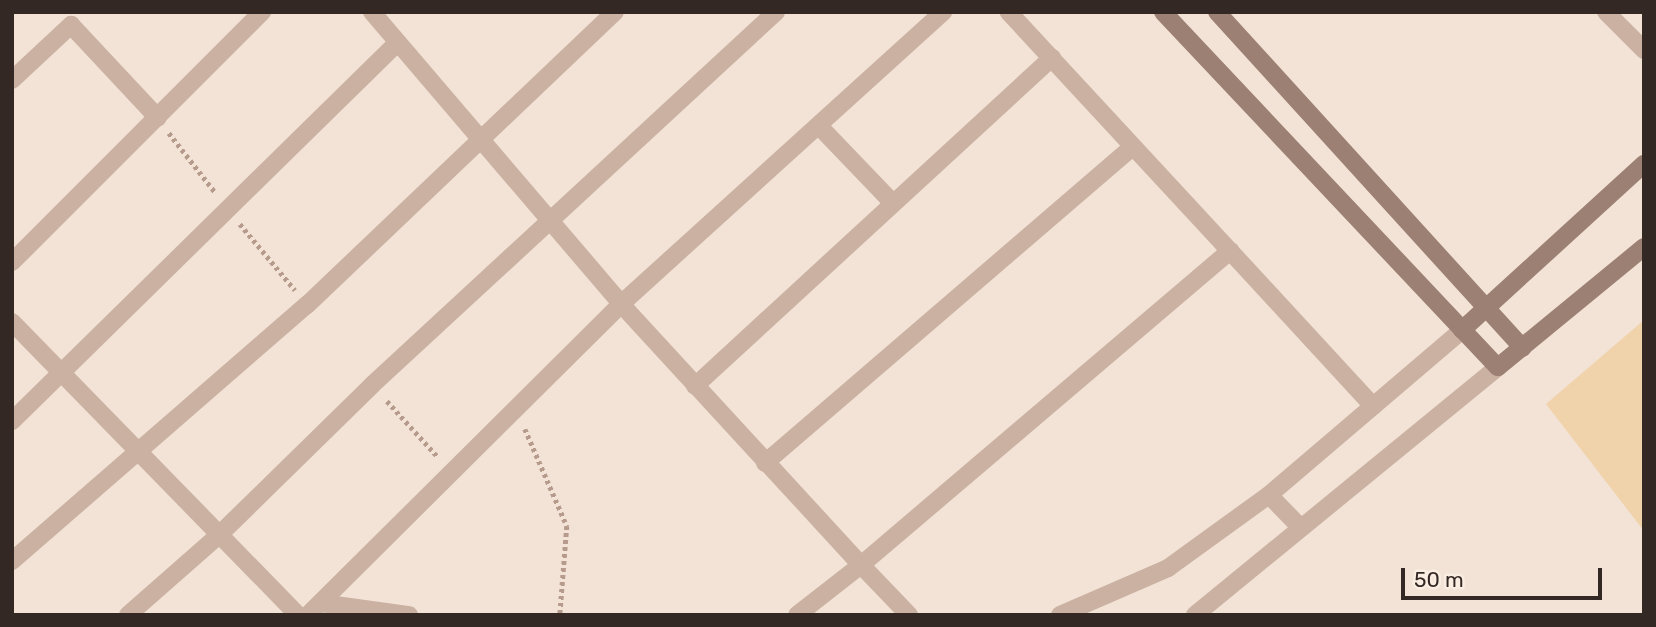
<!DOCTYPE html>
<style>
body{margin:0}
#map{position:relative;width:1656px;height:627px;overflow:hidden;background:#f2e3d6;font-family:Rubik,sans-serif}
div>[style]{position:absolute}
.sand>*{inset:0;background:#f0d3aa}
.path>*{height:4.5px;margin-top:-2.25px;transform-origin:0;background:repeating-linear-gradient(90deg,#b69b8c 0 3.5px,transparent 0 7px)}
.street>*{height:18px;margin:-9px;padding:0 9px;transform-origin:9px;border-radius:9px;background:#cab1a2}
.secondary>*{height:18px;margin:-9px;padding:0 9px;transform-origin:9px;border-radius:9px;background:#9d8074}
span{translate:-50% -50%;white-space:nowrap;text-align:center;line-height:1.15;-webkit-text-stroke:5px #faede2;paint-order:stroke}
.frame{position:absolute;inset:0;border:14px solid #342825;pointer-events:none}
.scale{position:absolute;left:1401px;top:568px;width:201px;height:32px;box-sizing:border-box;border:4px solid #342825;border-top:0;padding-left:9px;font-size:21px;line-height:24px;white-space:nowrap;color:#342825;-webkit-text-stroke:5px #faede2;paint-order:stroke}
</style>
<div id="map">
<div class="sand">
<i style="clip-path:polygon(1644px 320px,1644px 531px,1546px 404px)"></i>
</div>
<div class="path">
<i style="left:169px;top:133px;width:75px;rotate:52.1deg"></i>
<i style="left:240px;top:224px;width:86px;rotate:50.2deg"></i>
<i style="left:387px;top:401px;width:74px;rotate:47.7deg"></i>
<i style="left:525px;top:429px;width:106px;rotate:66.6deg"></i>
<i style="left:567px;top:526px;width:89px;rotate:94.5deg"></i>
</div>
<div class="street">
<i style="left:372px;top:12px;width:384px;rotate:49.5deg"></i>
<i style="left:621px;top:304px;width:355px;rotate:47.4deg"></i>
<i style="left:861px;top:565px;width:81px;rotate:142deg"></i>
<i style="left:1606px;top:12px;width:54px;rotate:45deg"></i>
<i style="left:12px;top:80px;width:81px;rotate:-43deg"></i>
<i style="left:71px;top:25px;width:127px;rotate:46.9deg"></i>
<i style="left:819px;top:126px;width:105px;rotate:46.2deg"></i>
<i style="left:1230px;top:251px;width:211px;rotate:47.3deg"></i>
<i style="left:12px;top:262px;width:354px;rotate:-45deg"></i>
<i style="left:12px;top:322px;width:409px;rotate:45.7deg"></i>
<i style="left:695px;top:386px;width:485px;rotate:-42.6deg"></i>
<i style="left:12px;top:421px;width:540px;rotate:-44.47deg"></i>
<i style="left:765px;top:463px;width:484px;rotate:-40.7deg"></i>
<i style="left:1269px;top:495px;width:45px;rotate:45.9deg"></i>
<i style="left:12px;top:561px;width:391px;rotate:-41deg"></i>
<i style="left:307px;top:305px;width:425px;rotate:-43.6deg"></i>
<i style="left:321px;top:603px;width:89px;rotate:7.8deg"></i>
<i style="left:128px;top:615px;width:120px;rotate:-41.3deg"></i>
<i style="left:218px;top:536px;width:216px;rotate:-44.4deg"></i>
<i style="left:372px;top:385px;width:550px;rotate:-42.72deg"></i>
<i style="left:308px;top:615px;width:441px;rotate:-44.8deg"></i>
<i style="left:621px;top:304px;width:435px;rotate:-42.2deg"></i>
<i style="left:909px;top:615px;width:69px;rotate:-133.8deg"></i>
<i style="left:861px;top:565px;width:485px;rotate:-40.4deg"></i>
<i style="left:1230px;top:251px;width:326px;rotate:-132.8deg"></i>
<i style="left:1060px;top:615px;width:118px;rotate:-23.5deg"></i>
<i style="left:1168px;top:568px;width:125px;rotate:-35.9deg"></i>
<i style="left:1269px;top:495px;width:254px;rotate:-40.5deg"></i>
<i style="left:1195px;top:615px;width:392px;rotate:-39.3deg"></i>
</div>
<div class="secondary">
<i style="left:1163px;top:12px;width:488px;rotate:46.7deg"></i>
<i style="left:1498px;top:367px;width:189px;rotate:-39.4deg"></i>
<i style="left:1217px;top:12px;width:454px;rotate:47.7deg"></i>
<i style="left:1462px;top:330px;width:246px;rotate:-42.4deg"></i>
</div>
<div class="frame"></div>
<div class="scale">50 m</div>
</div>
